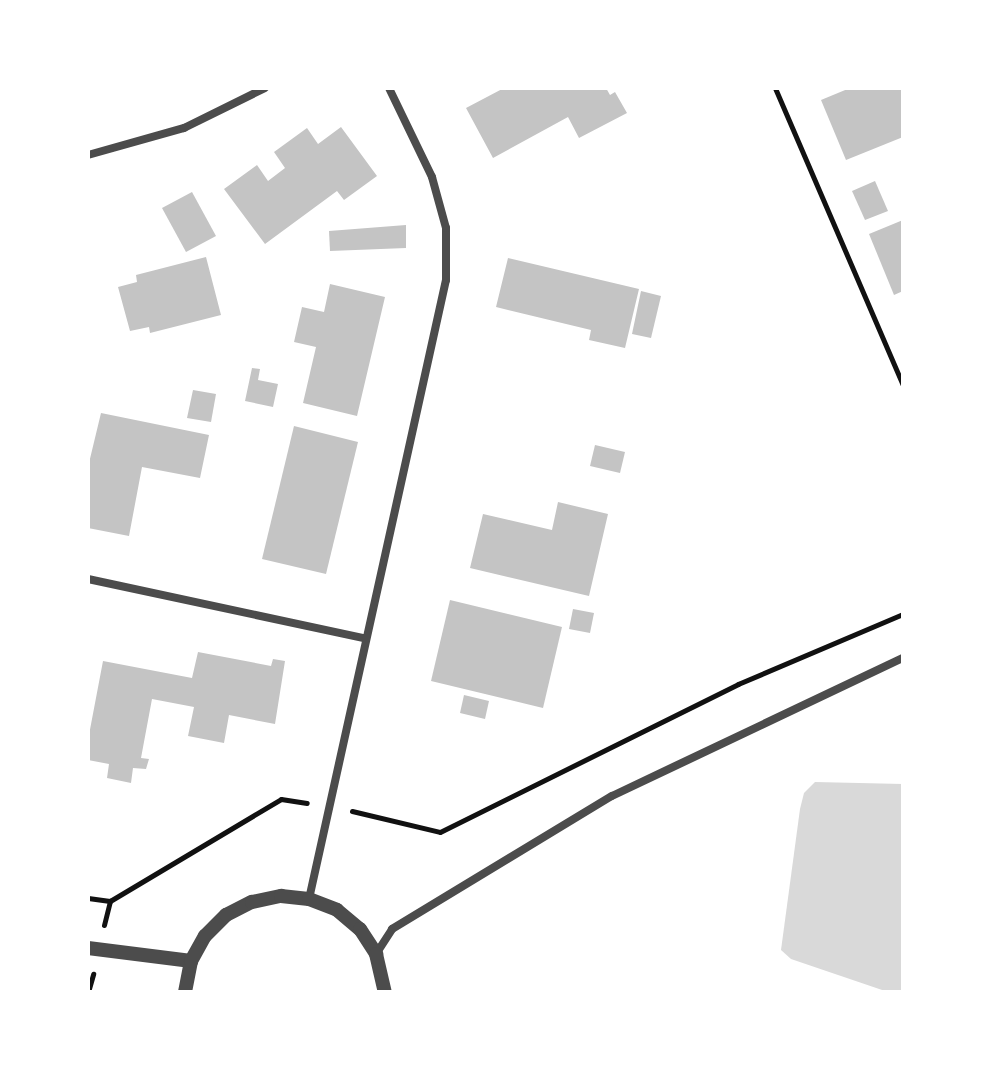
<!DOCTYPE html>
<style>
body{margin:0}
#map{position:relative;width:991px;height:1080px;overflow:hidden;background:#fff;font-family:"Asap Condensed",sans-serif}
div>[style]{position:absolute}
.water>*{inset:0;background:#d9d9d9}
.building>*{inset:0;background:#c4c4c4}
.path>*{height:5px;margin:-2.5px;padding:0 2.5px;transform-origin:2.5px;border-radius:2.5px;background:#111}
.minor>*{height:8px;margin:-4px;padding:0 4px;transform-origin:4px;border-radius:4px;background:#4c4c4c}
.tertiary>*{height:14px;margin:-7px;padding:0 7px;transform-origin:7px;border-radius:7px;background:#4c4c4c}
span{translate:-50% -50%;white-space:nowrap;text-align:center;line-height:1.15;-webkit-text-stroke:6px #fff;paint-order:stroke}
.frame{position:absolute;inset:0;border:90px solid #fff;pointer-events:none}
</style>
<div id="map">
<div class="water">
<i style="clip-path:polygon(815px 782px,903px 784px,903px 992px,888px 992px,791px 959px,781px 950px,800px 809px,804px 793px)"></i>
</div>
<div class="building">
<i style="clip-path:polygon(504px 88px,606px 88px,610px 95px,615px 92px,627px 113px,579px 138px,568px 117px,493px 158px,466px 108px)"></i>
<i style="clip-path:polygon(850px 88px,903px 88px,903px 137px,846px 160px,821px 100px)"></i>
<i style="clip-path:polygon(341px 127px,377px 176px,344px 200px,337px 191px,265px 244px,224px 189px,257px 165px,268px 181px,285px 168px,274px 152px,307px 128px,318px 144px)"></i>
<i style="clip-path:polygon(875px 181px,888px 211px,865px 220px,852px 191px)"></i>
<i style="clip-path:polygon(192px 192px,216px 236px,186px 252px,162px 208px)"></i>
<i style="clip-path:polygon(903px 220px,903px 291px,894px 295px,869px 234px)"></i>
<i style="clip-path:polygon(406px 225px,406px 248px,330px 251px,329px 231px)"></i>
<i style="clip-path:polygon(206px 257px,221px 315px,150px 333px,149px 327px,130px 331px,118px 287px,137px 282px,136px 275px)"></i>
<i style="clip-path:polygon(508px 258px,639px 289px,625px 348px,589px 340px,591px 330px,496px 307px)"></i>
<i style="clip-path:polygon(330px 284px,385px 297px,357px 416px,303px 403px,316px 347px,294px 342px,302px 307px,324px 312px)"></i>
<i style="clip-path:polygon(641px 291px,661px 296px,651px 338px,632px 334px)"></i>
<i style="clip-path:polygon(252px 368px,260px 369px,258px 380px,278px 384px,273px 407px,245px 401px)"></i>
<i style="clip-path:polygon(193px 390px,216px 394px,211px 422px,187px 418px)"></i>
<i style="clip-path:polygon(101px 413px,209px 435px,200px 478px,142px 467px,129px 536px,88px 528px,88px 467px)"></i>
<i style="clip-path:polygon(294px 426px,358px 442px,326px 574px,262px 559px)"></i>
<i style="clip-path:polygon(595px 445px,625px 452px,620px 473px,590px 466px)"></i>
<i style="clip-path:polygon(558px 502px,608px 514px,589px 596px,470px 568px,483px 514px,552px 530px)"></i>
<i style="clip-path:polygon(450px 600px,562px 627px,543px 708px,431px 681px)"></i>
<i style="clip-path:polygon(573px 609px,594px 613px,590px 633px,569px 629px)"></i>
<i style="clip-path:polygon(198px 652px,271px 666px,273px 659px,285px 661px,275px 724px,229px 715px,224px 743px,188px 736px,194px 707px,152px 699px,141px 758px,149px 759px,146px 769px,133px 768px,131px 783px,107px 778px,109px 764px,88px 760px,88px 740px,103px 661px,192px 678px)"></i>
<i style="clip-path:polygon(464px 695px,489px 701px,485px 719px,460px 713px)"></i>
</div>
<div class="path">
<i style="left:775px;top:88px;width:323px;rotate:66.7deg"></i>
<i style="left:352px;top:811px;width:90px;rotate:13.4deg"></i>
<i style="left:440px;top:832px;width:333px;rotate:-26.4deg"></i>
<i style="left:738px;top:684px;width:179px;rotate:-23deg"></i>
<i style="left:88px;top:898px;width:22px;rotate:8deg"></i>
<i style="left:104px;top:925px;width:25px;rotate:-76deg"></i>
<i style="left:110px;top:901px;width:199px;rotate:-30.8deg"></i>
<i style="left:281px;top:799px;width:26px;rotate:9deg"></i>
<i style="left:88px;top:992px;width:19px;rotate:-74deg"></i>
</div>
<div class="minor">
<i style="left:88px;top:155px;width:100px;rotate:-15.7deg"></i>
<i style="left:184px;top:128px;width:90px;rotate:-26.3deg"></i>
<i style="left:88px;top:579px;width:282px;rotate:12.1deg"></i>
<i style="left:309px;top:899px;width:634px;rotate:-77.52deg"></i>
<i style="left:446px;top:280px;width:52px;rotate:-90deg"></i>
<i style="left:446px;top:228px;width:53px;rotate:-105.4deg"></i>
<i style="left:432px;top:177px;width:99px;rotate:-115.8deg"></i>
<i style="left:376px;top:954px;width:30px;rotate:-57deg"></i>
<i style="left:392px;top:929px;width:257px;rotate:-31.2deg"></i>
<i style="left:612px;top:796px;width:322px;rotate:-25.4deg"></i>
</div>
<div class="tertiary">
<i style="left:88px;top:948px;width:104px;rotate:7.2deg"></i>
<i style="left:185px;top:992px;width:32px;rotate:-79deg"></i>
<i style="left:191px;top:961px;width:29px;rotate:-61deg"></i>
<i style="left:205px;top:936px;width:30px;rotate:-45deg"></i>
<i style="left:226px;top:915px;width:29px;rotate:-27deg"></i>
<i style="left:252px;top:902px;width:30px;rotate:-12deg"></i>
<i style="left:281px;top:896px;width:28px;rotate:6deg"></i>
<i style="left:309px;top:899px;width:30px;rotate:21deg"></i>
<i style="left:337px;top:910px;width:30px;rotate:40deg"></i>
<i style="left:360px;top:929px;width:30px;rotate:57deg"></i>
<i style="left:376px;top:954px;width:39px;rotate:77deg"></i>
</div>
<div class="frame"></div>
</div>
